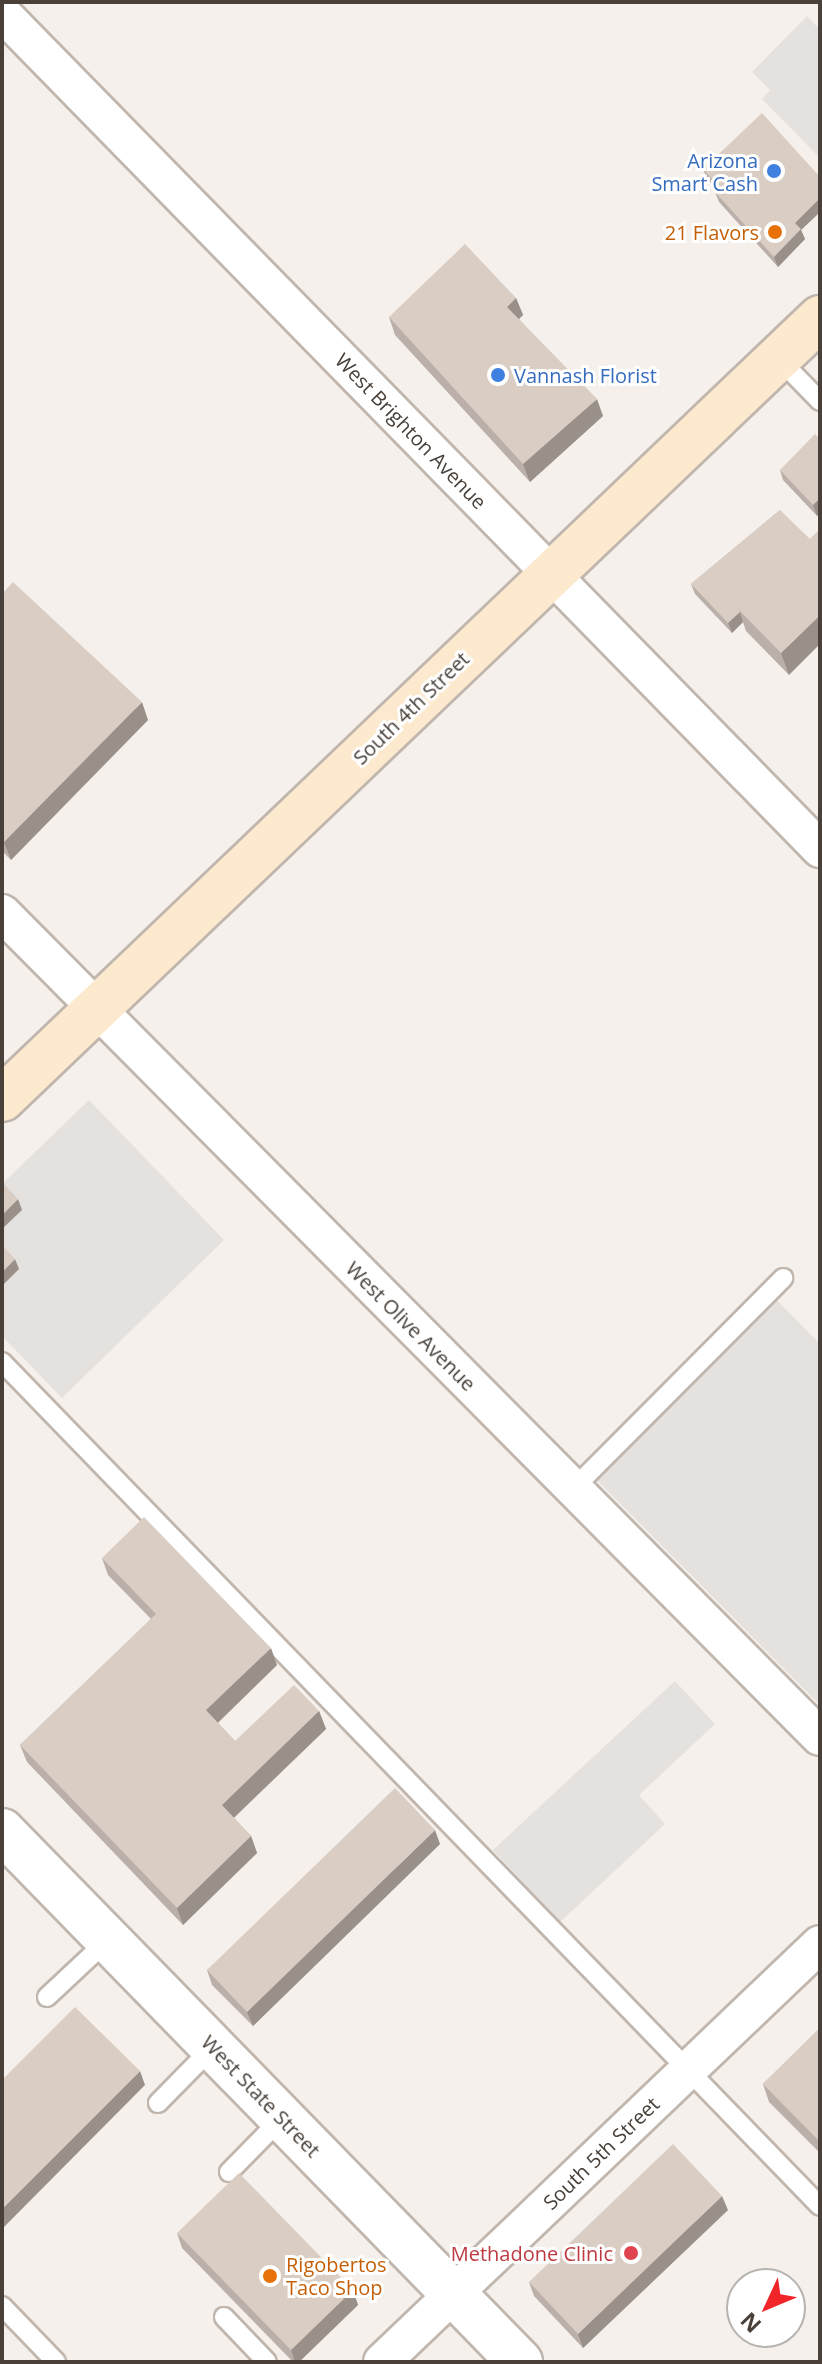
<!DOCTYPE html>
<style>
body{margin:0}
#map{position:relative;width:822px;height:2364px;overflow:hidden;background:#f5f0eb;font-family:"Open Sans",sans-serif}
div>[style]{position:absolute}
.parking>*{inset:0;background:#e4e1df}
.roads{filter:drop-shadow(2px 0 #c0b6ae) drop-shadow(-2px 0 #c0b6ae) drop-shadow(0 2px #c0b6ae) drop-shadow(0 -2px #c0b6ae)}
.service>*{height:18px;margin:-9px;padding:0 9px;transform-origin:9px;border-radius:9px;background:#fff}
.minor>*{height:36px;margin:-18px;padding:0 18px;transform-origin:18px;border-radius:18px;background:#fff}
.tertiary>*{height:44px;margin:-22px;padding:0 22px;transform-origin:22px;border-radius:22px;background:#fff}
.secondary>*{height:44px;margin:-22px;padding:0 22px;transform-origin:22px;border-radius:22px;background:#fde9cd}
.wall>*{inset:0;background:#bbb0a9}
.shaded-wall>*{inset:0;background:#989089}
.building>*{inset:0;background:#d9cdc4}
.dots>*{width:22px;height:22px;translate:-50% -50%;box-sizing:border-box;border:4px solid #fff;border-radius:50%}
span{translate:-50% -50%;white-space:nowrap;text-align:center;line-height:1.15;-webkit-text-stroke:6px #fff;paint-order:stroke}
.shop-label{font-size:20px;color:#366cbe}
.right{translate:-100% -50%;text-align:right}
.left{translate:0 -50%;text-align:left}
.food-label{font-size:20px;color:#c56008}
.street-label{font-size:20px;color:#494039}
.health-label{font-size:20px;color:#be3a42}
.frame{position:absolute;inset:0;border:4px solid #494039;pointer-events:none}
.north{position:absolute;left:726px;top:2268px;width:80px;height:80px;box-sizing:border-box;background:#fff;border:2px solid #b6b3b0;border-radius:50%;rotate:226deg;font-size:22px;font-weight:700;line-height:32px;text-align:center;color:#494039}
.north::after{content:'';display:block;margin:auto;width:28px;height:36px;background:#f12529;clip-path:polygon(50% 0,100% 100%,50% 72%,0 100%)}
</style>
<div id="map">
<div class="parking">
<i style="clip-path:polygon(807px 16px,820px 30px,820px 158px,762px 99px,770px 90px,752px 72px)"></i>
<i style="clip-path:polygon(89px 1100px,224px 1240px,62px 1398px,2px 1336px,2px 1286px,19px 1269px,2px 1252px,2px 1184px)"></i>
<i style="clip-path:polygon(763px 1286px,820px 1344px,820px 1705px,582px 1465px)"></i>
<i style="clip-path:polygon(675px 1681px,715px 1724px,639px 1795px,665px 1824px,560px 1922px,493px 1850px)"></i>
</div>
<div class="roads">
<div class="service">
<i style="left:778px;top:358px;width:60px;rotate:45.7deg"></i>
<i style="left:2px;top:1362px;width:1175px;rotate:45.9deg"></i>
<i style="left:573px;top:1489px;width:298px;rotate:-45.1deg"></i>
<i style="left:47px;top:1997px;width:83px;rotate:-43.1deg"></i>
<i style="left:158px;top:2103px;width:78px;rotate:-45.5deg"></i>
<i style="left:229px;top:2172px;width:76px;rotate:-45.5deg"></i>
<i style="left:2px;top:2306px;width:78px;rotate:46deg"></i>
<i style="left:224px;top:2317px;width:62px;rotate:46.3deg"></i>
</div>
<div class="minor">
<i style="left:2px;top:13px;width:1170px;rotate:45.62deg"></i>
<i style="left:2px;top:913px;width:1161px;rotate:45.21deg"></i>
<i style="left:382px;top:2362px;width:605px;rotate:-43.66deg"></i>
</div>
<div class="tertiary">
<i style="left:2px;top:1831px;width:742px;rotate:45.71deg"></i>
</div>
<div class="secondary">
<i style="left:2px;top:1099px;width:1131px;rotate:-43.67deg"></i>
</div>
</div>
<div class="wall">
<i style="clip-path:polygon(703px 169px,820px 177px,820px 212px,801px 230px,805px 239px,778px 267px,719px 202px,715px 192px,717px 190px,707px 179px)"></i>
<i style="clip-path:polygon(516px 298px,523px 315px,519px 319px,603px 416px,530px 482px,395px 335px,389px 317px)"></i>
<i style="clip-path:polygon(820px 439px,820px 512px,817px 516px,783px 480px,780px 470px)"></i>
<i style="clip-path:polygon(780px 510px,789px 675px,746px 631px,743px 622px,732px 633px,695px 594px,691px 584px)"></i>
<i style="clip-path:polygon(2px 594px,148px 720px,11px 860px,2px 851px)"></i>
<i style="clip-path:polygon(102px 1558px,277px 1665px,218px 1723px,235px 1741px,319px 1711px,326px 1729px,234px 1818px,251px 1836px,257px 1853px,183px 1925px,27px 1762px,20px 1745px,151px 1619px,108px 1575px)"></i>
<i style="clip-path:polygon(440px 1844px,253px 2026px,212px 1985px,207px 1970px)"></i>
<i style="clip-path:polygon(820px 2028px,820px 2153px,769px 2102px,763px 2084px)"></i>
<i style="clip-path:polygon(728px 2210px,583px 2348px,534px 2296px,529px 2282px)"></i>
<i style="clip-path:polygon(177px 2233px,353px 2290px,358px 2305px,299px 2362px,293px 2362px,182px 2248px)"></i>
</div>
<div class="shaded-wall">
<i style="clip-path:polygon(820px 198px,820px 212px,801px 230px,805px 239px,778px 267px,774px 257px,795px 223px)"></i>
<i style="clip-path:polygon(516px 298px,523px 315px,513px 324px,507px 307px)"></i>
<i style="clip-path:polygon(597px 399px,603px 416px,530px 482px,523px 464px)"></i>
<i style="clip-path:polygon(820px 498px,820px 512px,817px 516px,813px 505px)"></i>
<i style="clip-path:polygon(740px 612px,743px 622px,732px 633px,728px 623px)"></i>
<i style="clip-path:polygon(820px 615px,820px 644px,789px 675px,781px 653px)"></i>
<i style="clip-path:polygon(142px 702px,148px 720px,11px 860px,4px 842px)"></i>
<i style="clip-path:polygon(18px 1199px,22px 1210px,2px 1229px,2px 1215px)"></i>
<i style="clip-path:polygon(15px 1259px,19px 1269px,2px 1286px,2px 1272px)"></i>
<i style="clip-path:polygon(271px 1648px,277px 1665px,212px 1728px,206px 1710px)"></i>
<i style="clip-path:polygon(319px 1711px,326px 1729px,228px 1823px,222px 1805px)"></i>
<i style="clip-path:polygon(435px 1830px,440px 1844px,253px 2026px,247px 2012px)"></i>
<i style="clip-path:polygon(251px 1836px,257px 1853px,183px 1925px,177px 1908px)"></i>
<i style="clip-path:polygon(140px 2071px,145px 2085px,2px 2229px,2px 2209px)"></i>
<i style="clip-path:polygon(722px 2196px,728px 2210px,583px 2348px,578px 2334px)"></i>
<i style="clip-path:polygon(353px 2290px,358px 2305px,299px 2362px,295px 2362px,291px 2350px)"></i>
</div>
<div class="building">
<i style="clip-path:polygon(762px 113px,820px 177px,820px 198px,795px 223px,801px 229px,774px 257px,715px 192px,719px 187px,703px 169px)"></i>
<i style="clip-path:polygon(465px 244px,516px 298px,507px 307px,597px 399px,523px 464px,389px 317px)"></i>
<i style="clip-path:polygon(815px 434px,820px 439px,820px 498px,813px 505px,780px 470px)"></i>
<i style="clip-path:polygon(780px 510px,810px 539px,738px 609px,740px 612px,728px 623px,691px 584px)"></i>
<i style="clip-path:polygon(820px 529px,820px 615px,781px 653px,738px 609px)"></i>
<i style="clip-path:polygon(13px 582px,142px 702px,4px 842px,2px 840px,2px 594px)"></i>
<i style="clip-path:polygon(2px 1182px,18px 1199px,2px 1215px)"></i>
<i style="clip-path:polygon(2px 1245px,15px 1259px,2px 1272px)"></i>
<i style="clip-path:polygon(144px 1517px,271px 1648px,206px 1710px,235px 1741px,294px 1685px,319px 1711px,222px 1805px,251px 1836px,177px 1908px,20px 1745px,156px 1614px,102px 1558px)"></i>
<i style="clip-path:polygon(395px 1788px,435px 1830px,247px 2012px,207px 1970px)"></i>
<i style="clip-path:polygon(75px 2007px,140px 2071px,2px 2209px,2px 2080px)"></i>
<i style="clip-path:polygon(820px 2028px,820px 2142px,763px 2084px)"></i>
<i style="clip-path:polygon(673px 2144px,722px 2196px,578px 2334px,529px 2282px)"></i>
<i style="clip-path:polygon(239px 2173px,353px 2290px,291px 2350px,177px 2233px)"></i>
</div>
<div class="dots">
<i style="left:774px;top:171px;background:#3f7fe0"></i>
<i style="left:775px;top:232px;background:#e8710a"></i>
<i style="left:498px;top:375px;background:#3f7fe0"></i>
<i style="left:631px;top:2253px;background:#e0444e"></i>
<i style="left:270px;top:2276px;background:#e8710a"></i>
</div>
<div class="shop-label">
<span class="right" style="left:758px;top:172px">Arizona<br>Smart Cash</span>
<span class="left" style="left:514px;top:375px">Vannash Florist</span>
</div>
<div class="food-label">
<span class="right" style="left:759px;top:232px">21 Flavors</span>
<span class="left" style="left:286px;top:2276px">Rigobertos<br>Taco Shop</span>
</div>
<div class="street-label">
<span style="left:411px;top:431px;rotate:46deg">West Brighton Avenue</span>
<span style="left:411px;top:708px;rotate:-44deg">South 4th Street</span>
<span style="left:411px;top:1326px;rotate:45deg">West Olive Avenue</span>
<span style="left:261px;top:2096px;rotate:46deg">West State Street</span>
<span style="left:601px;top:2153px;rotate:-44deg">South 5th Street</span>
</div>
<div class="health-label">
<span class="right" style="left:613px;top:2253px">Methadone Clinic</span>
</div>
<div class="frame"></div>
<div class="north">N</div>
</div>
